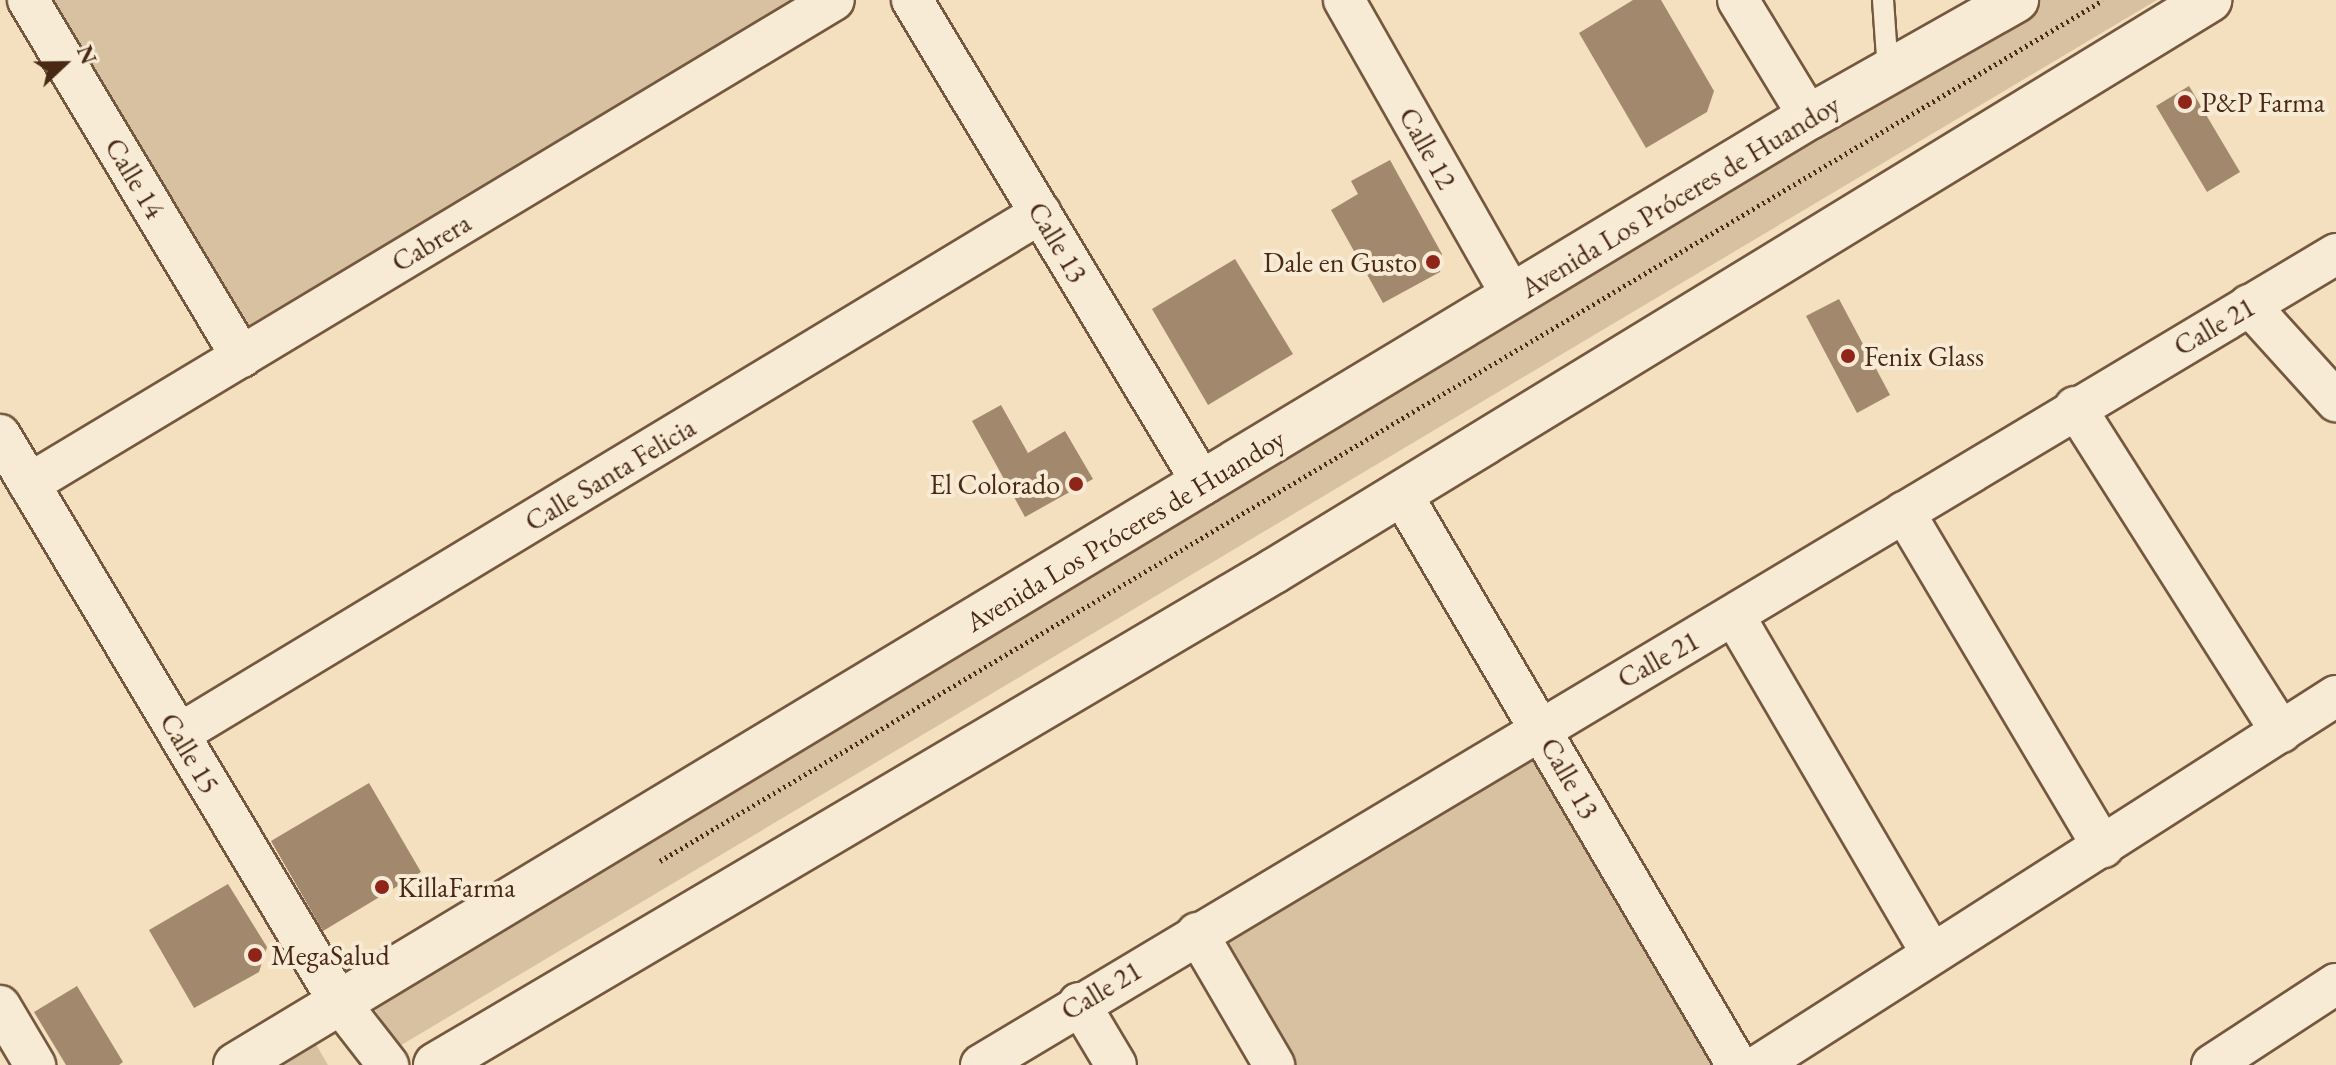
<!DOCTYPE html>
<meta charset="utf-8">
<style>
body{margin:0}
#map{position:relative;width:2336px;height:1065px;overflow:hidden;background:#f4e0be;font-family:"EB Garamond",serif}
div>[style]{position:absolute}
.green>*{inset:0;background:#d7c1a1}
.building>*{inset:0;background:#a2886d}
.path>*{height:5px;margin-top:-2.5px;transform-origin:0;background:repeating-linear-gradient(90deg,#492915 0 2px,transparent 0 6px)}
.roads{filter:drop-shadow(2px 0 #74573f) drop-shadow(-2px 0 #74573f) drop-shadow(0 2px #74573f) drop-shadow(0 -2px #74573f)}
.lane>*{height:20px;margin:-10px;padding:0 10px;transform-origin:10px;border-radius:10px;background:#f8ebd5}
.street>*{height:40px;margin:-20px;padding:0 20px;transform-origin:20px;border-radius:20px;background:#f8ebd5}
.secondary>*{height:44px;margin:-22px;padding:0 22px;transform-origin:22px;border-radius:22px;background:#f8ebd5}
.dots>*{width:22px;height:22px;translate:-50% -50%;box-sizing:border-box;border:4px solid #f8ebd5;border-radius:50%}
span{translate:-50% -50%;white-space:nowrap;text-align:center;line-height:1.15;-webkit-text-stroke:8px #f8ebd5;paint-order:stroke}
.poi-label{font-size:28px;color:#492915}
.left{translate:0 -50%;text-align:left}
.right{translate:-100% -50%;text-align:right}
.street-label{font-size:28px;color:#492915}
.north{position:absolute;left:24px;top:24px;width:80px;height:80px;-webkit-text-stroke:6px #f8ebd5;paint-order:stroke;rotate:68deg;font-size:22px;font-weight:700;line-height:32px;text-align:center;color:#492915}
.north::after{content:'';display:block;margin:auto;width:28px;height:36px;background:#492915;clip-path:polygon(50% 0,100% 100%,50% 72%,0 100%)}
</style>
<div id="map">
<div class="green">
<i style="clip-path:polygon(53px 0,797px 0,249px 325px)"></i>
<i style="clip-path:polygon(2035px 0,2157px 0,398px 1047px,371px 1003px)"></i>
<i style="clip-path:polygon(1543px 750px,1725px 1065px,1295px 1065px,1224px 943px)"></i>
<i style="clip-path:polygon(307px 1029px,328px 1065px,247px 1065px)"></i>
</div>
<div class="building">
<i style="clip-path:polygon(1633px 0,1661px 0,1714px 91px,1707px 112px,1646px 148px,1579px 33px)"></i>
<i style="clip-path:polygon(2189px 86px,2240px 172px,2207px 192px,2156px 106px)"></i>
<i style="clip-path:polygon(1390px 160px,1442px 254px,1440px 272px,1383px 303px,1331px 210px,1358px 194px,1351px 181px)"></i>
<i style="clip-path:polygon(1235px 259px,1293px 354px,1208px 405px,1152px 309px)"></i>
<i style="clip-path:polygon(1839px 299px,1890px 395px,1857px 413px,1806px 316px)"></i>
<i style="clip-path:polygon(1001px 405px,1028px 453px,1065px 431px,1093px 479px,1025px 517px,972px 421px)"></i>
<i style="clip-path:polygon(369px 783px,421px 872px,323px 931px,271px 841px)"></i>
<i style="clip-path:polygon(228px 884px,267px 947px,259px 972px,194px 1008px,149px 930px)"></i>
<i style="clip-path:polygon(77px 986px,123px 1062px,119px 1065px,66px 1065px,34px 1012px)"></i>
</div>
<div class="path">
<i style="left:660px;top:861px;width:1680px;rotate:-30.82deg"></i>
</div>
<div class="roads">
<div class="lane">
<i style="left:1883px;top:0;width:72px;rotate:86deg"></i>
</div>
<div class="street">
<i style="left:28px;top:0;width:416px;rotate:59.1deg"></i>
<i style="left:912px;top:0;width:565px;rotate:58.98deg"></i>
<i style="left:1344px;top:0;width:340px;rotate:60.4deg"></i>
<i style="left:1738px;top:0;width:137px;rotate:58.7deg"></i>
<i style="left:2249px;top:305px;width:130px;rotate:47.8deg"></i>
<i style="left:2075px;top:407px;width:385px;rotate:57.6deg"></i>
<i style="left:0;top:435px;width:661px;rotate:59.13deg"></i>
<i style="left:339px;top:1002px;width:80px;rotate:52.1deg"></i>
<i style="left:29px;top:484px;width:939px;rotate:-31.02deg"></i>
<i style="left:1401px;top:493px;width:663px;rotate:59.57deg"></i>
<i style="left:1904px;top:512px;width:390px;rotate:59.3deg"></i>
<i style="left:1735px;top:617px;width:387px;rotate:59.7deg"></i>
<i style="left:179px;top:734px;width:1007px;rotate:-31.15deg"></i>
<i style="left:1197px;top:933px;width:153px;rotate:59.7deg"></i>
<i style="left:1079px;top:1003px;width:72px;rotate:59.2deg"></i>
<i style="left:0;top:1006px;width:69px;rotate:59.3deg"></i>
<i style="left:981px;top:1065px;width:1579px;rotate:-30.9deg"></i>
<i style="left:1759px;top:1065px;width:685px;rotate:-32.6deg"></i>
<i style="left:2212px;top:1065px;width:148px;rotate:-33.2deg"></i>
</div>
<div class="secondary">
<i style="left:236px;top:1065px;width:1837px;rotate:-31.08deg"></i>
<i style="left:1809px;top:117px;width:238px;rotate:-29.5deg"></i>
<i style="left:436px;top:1065px;width:973px;rotate:-30.52deg"></i>
<i style="left:1274px;top:571px;width:1096px;rotate:-31.41deg"></i>
</div>
</div>
<div class="dots">
<i style="left:2185px;top:102px;background:#8f2418"></i>
<i style="left:1433px;top:262px;background:#8f2418"></i>
<i style="left:1848px;top:356px;background:#8f2418"></i>
<i style="left:1076px;top:484px;background:#8f2418"></i>
<i style="left:382px;top:887px;background:#8f2418"></i>
<i style="left:255px;top:955px;background:#8f2418"></i>
</div>
<div class="poi-label">
<span class="left" style="left:2201px;top:102px">P&amp;P Farma</span>
<span class="right" style="left:1417px;top:262px">Dale en Gusto</span>
<span class="left" style="left:1864px;top:356px">Fenix Glass</span>
<span class="right" style="left:1060px;top:484px">El Colorado</span>
<span class="left" style="left:398px;top:887px">KillaFarma</span>
<span class="left" style="left:271px;top:955px">MegaSalud</span>
</div>
<div class="street-label">
<span style="left:1428px;top:148px;rotate:61deg">Calle 12</span>
<span style="left:135px;top:178px;rotate:59deg">Calle 14</span>
<span style="left:1680px;top:196px;rotate:-31deg">Avenida Los Próceres de Huandoy</span>
<span style="left:431px;top:242px;rotate:-31deg">Cabrera</span>
<span style="left:1058px;top:242px;rotate:59deg">Calle 13</span>
<span style="left:2214px;top:326px;rotate:-30deg">Calle 21</span>
<span style="left:610px;top:474px;rotate:-31deg">Calle Santa Felicia</span>
<span style="left:1125px;top:530px;rotate:-31deg">Avenida Los Próceres de Huandoy</span>
<span style="left:1658px;top:659px;rotate:-29deg">Calle 21</span>
<span style="left:190px;top:753px;rotate:59deg">Calle 15</span>
<span style="left:1570px;top:778px;rotate:60deg">Calle 13</span>
<span style="left:1101px;top:990px;rotate:-31deg">Calle 21</span>
</div>
<div class="north">N</div>
</div>
